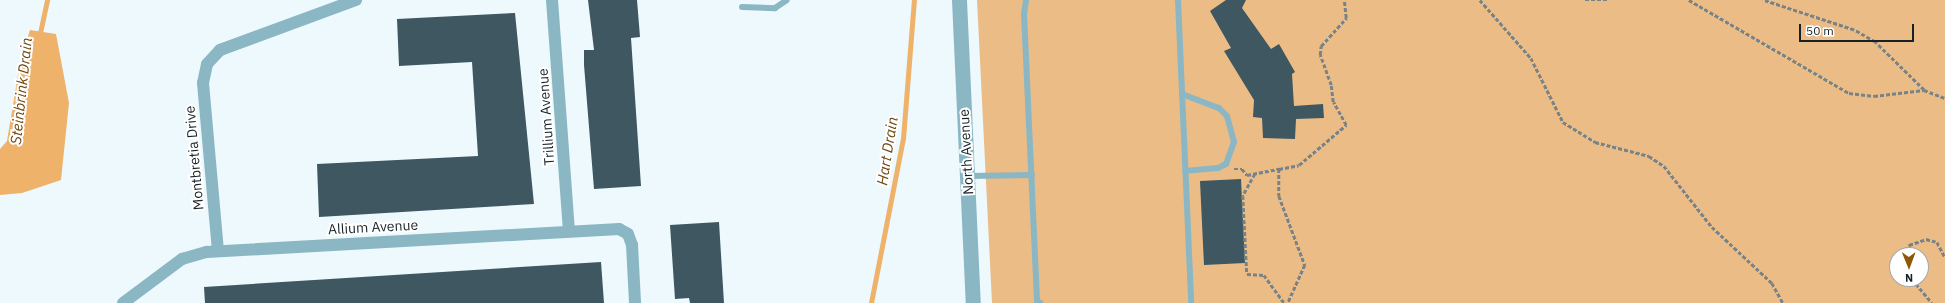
<!DOCTYPE html>
<style>
body{margin:0}
#map{position:relative;width:1945px;height:303px;overflow:hidden;background:#edf9fd;font-family:"IBM Plex Sans",sans-serif}
div>[style]{position:absolute}
.green>*{inset:0;background:#ecbc86}
.water>*{inset:0;background:#eeb26a}
.stream>*{height:4.5px;margin:-2.25px;padding:0 2.25px;transform-origin:2.25px;border-radius:2.25px;background:#eeb26a}
.building>*{inset:0;background:#3e5760}
.path>*{height:2.5px;margin-top:-1.25px;transform-origin:0;background:repeating-linear-gradient(90deg,#788387 0 4px,transparent 0 6px)}
.service>*{height:6px;margin:-3px;padding:0 3px;transform-origin:3px;border-radius:3px;background:#8bb7c5}
.minor>*{height:12px;margin:-6px;padding:0 6px;transform-origin:6px;border-radius:6px;background:#8bb7c5}
.tertiary>*{height:15px;margin:-7.5px;padding:0 7.5px;transform-origin:7.5px;border-radius:7.5px;background:#8bb7c5}
span{translate:-50% -50%;white-space:nowrap;text-align:center;line-height:1.15;-webkit-text-stroke:4px #fff;paint-order:stroke}
.street-label{font-size:14px;color:#172226}
.water-label{font-size:15px;color:#704811;font-style:italic}
.north{position:absolute;left:1889px;top:247px;width:40px;height:40px;box-sizing:border-box;background:#fff;border:1px solid #a2a7a8;border-radius:50%;rotate:179deg;font-size:11px;font-weight:700;line-height:16px;text-align:center;color:#172226}
.north::after{content:'';display:block;margin:auto;width:14px;height:18px;background:#8d5907;clip-path:polygon(50% 0,100% 100%,50% 72%,0 100%)}
.scale{position:absolute;left:1799px;top:24px;width:115px;height:18px;box-sizing:border-box;border:2px solid #172226;border-top:0;padding-left:5px;font-size:12px;line-height:14px;white-space:nowrap;color:#172226;-webkit-text-stroke:3px #fff;paint-order:stroke}
</style>
<div id="map">
<div class="green">
<i style="clip-path:polygon(evenodd,977px 0,1945px 0,1945px 303px,992px 303px,977px 0,1897px 255px,1921px 255px,1921px 279px,1897px 279px,1897px 255px)"></i>
</div>
<div class="water">
<i style="clip-path:polygon(30px 30px,56px 34px,69px 103px,61px 180px,22px 193px,0 195px,0 149px,7px 141px,20px 63px)"></i>
</div>
<div class="stream">
<i style="left:39px;top:38px;width:39px;rotate:-78deg"></i>
<i style="left:871px;top:303px;width:167px;rotate:-79deg"></i>
<i style="left:903px;top:139px;width:139px;rotate:-85.5deg"></i>
</div>
<div class="building">
<i style="clip-path:polygon(588px 0,637px 0,640px 37px,631px 38px,641px 186px,594px 189px,584px 65px,584px 50px,594px 50px)"></i>
<i style="clip-path:polygon(1226px 0,1246px 0,1242px 8px,1271px 49px,1279px 44px,1295px 72px,1292px 74px,1294px 106px,1323px 104px,1324px 118px,1296px 119px,1295px 139px,1263px 138px,1262px 118px,1253px 117px,1254px 100px,1224px 51px,1231px 48px,1210px 11px)"></i>
<i style="clip-path:polygon(515px 13px,534px 204px,319px 217px,317px 164px,478px 156px,472px 62px,399px 66px,397px 19px)"></i>
<i style="clip-path:polygon(1241px 179px,1245px 263px,1204px 265px,1200px 181px)"></i>
<i style="clip-path:polygon(719px 222px,724px 303px,690px 303px,689px 298px,675px 299px,670px 225px)"></i>
<i style="clip-path:polygon(601px 262px,604px 303px,205px 303px,204px 287px)"></i>
</div>
<div class="path">
<i style="left:1480px;top:0;width:77px;rotate:48.7deg"></i>
<i style="left:1531px;top:58px;width:72px;rotate:63.4deg"></i>
<i style="left:1563px;top:122px;width:38px;rotate:32deg"></i>
<i style="left:1595px;top:142px;width:56px;rotate:14.5deg"></i>
<i style="left:1649px;top:156px;width:18px;rotate:34deg"></i>
<i style="left:1664px;top:166px;width:78px;rotate:51.8deg"></i>
<i style="left:1712px;top:227px;width:82px;rotate:43deg"></i>
<i style="left:1772px;top:283px;width:23px;rotate:61deg"></i>
<i style="left:1585px;top:0;width:22px"></i>
<i style="left:1689px;top:0;width:185px;rotate:30.2deg"></i>
<i style="left:1849px;top:93px;width:25px;rotate:7deg"></i>
<i style="left:1874px;top:96px;width:50px;rotate:-6.8deg"></i>
<i style="left:1924px;top:90px;width:69px;rotate:-135.6deg"></i>
<i style="left:1875px;top:42px;width:24px;rotate:-150deg"></i>
<i style="left:1854px;top:30px;width:96px;rotate:-161.8deg"></i>
<i style="left:1924px;top:90px;width:22px;rotate:21deg"></i>
<i style="left:1234px;top:169px;width:8px"></i>
<i style="left:1242px;top:169px;width:8px;rotate:50deg"></i>
<i style="left:1247px;top:175px;width:33px;rotate:-11deg"></i>
<i style="left:1279px;top:169px;width:27px;rotate:90deg"></i>
<i style="left:1279px;top:196px;width:74px;rotate:69.4deg"></i>
<i style="left:1305px;top:265px;width:42px;rotate:114.1deg"></i>
<i style="left:1279px;top:169px;width:20px;rotate:-11deg"></i>
<i style="left:1299px;top:165px;width:62px;rotate:-40.4deg"></i>
<i style="left:1346px;top:125px;width:26px;rotate:-119deg"></i>
<i style="left:1333px;top:102px;width:17px;rotate:-97deg"></i>
<i style="left:1331px;top:85px;width:32px;rotate:-110deg"></i>
<i style="left:1320px;top:55px;width:9px;rotate:-84deg"></i>
<i style="left:1321px;top:46px;width:38px;rotate:-48deg"></i>
<i style="left:1346px;top:18px;width:18px;rotate:-96deg"></i>
<i style="left:1255px;top:174px;width:25px;rotate:119deg"></i>
<i style="left:1243px;top:196px;width:78px;rotate:87.1deg"></i>
<i style="left:1247px;top:274px;width:17px;rotate:3deg"></i>
<i style="left:1264px;top:275px;width:34px;rotate:54deg"></i>
<i style="left:1901px;top:255px;width:13px;rotate:-51deg"></i>
<i style="left:1909px;top:245px;width:18px;rotate:-19deg"></i>
<i style="left:1926px;top:239px;width:11px;rotate:15deg"></i>
<i style="left:1937px;top:242px;width:17px;rotate:62deg"></i>
<i style="left:1912px;top:279px;width:31px;rotate:50deg"></i>
</div>
<div class="service">
<i style="left:1026px;top:0;width:14px;rotate:98deg"></i>
<i style="left:1024px;top:14px;width:287px;rotate:87.4deg"></i>
<i style="left:1037px;top:301px;width:4px;rotate:27deg"></i>
<i style="left:1178px;top:0;width:303px;rotate:87.5deg"></i>
<i style="left:742px;top:7px;width:33px;rotate:2deg"></i>
<i style="left:775px;top:8px;width:14px;rotate:-34deg"></i>
<i style="left:1182px;top:94px;width:40px;rotate:21deg"></i>
<i style="left:1219px;top:108px;width:11px;rotate:45deg"></i>
<i style="left:1227px;top:116px;width:27px;rotate:75deg"></i>
<i style="left:1234px;top:142px;width:23px;rotate:110deg"></i>
<i style="left:1226px;top:164px;width:9px;rotate:153deg"></i>
<i style="left:1218px;top:168px;width:33px;rotate:175deg"></i>
<i style="left:967px;top:176px;width:65px;rotate:-0.9deg"></i>
</div>
<div class="minor">
<i style="left:552px;top:0;width:232px;rotate:85.8deg"></i>
<i style="left:218px;top:251px;width:169px;rotate:-95.1deg"></i>
<i style="left:203px;top:83px;width:19px;rotate:-78deg"></i>
<i style="left:207px;top:64px;width:19px;rotate:-47deg"></i>
<i style="left:220px;top:50px;width:145px;rotate:-20.2deg"></i>
<i style="left:123px;top:303px;width:74px;rotate:-36.7deg"></i>
<i style="left:182px;top:259px;width:26px;rotate:-16deg"></i>
<i style="left:207px;top:252px;width:413px;rotate:-3.2deg"></i>
<i style="left:619px;top:229px;width:10px;rotate:29deg"></i>
<i style="left:628px;top:234px;width:12px;rotate:70deg"></i>
<i style="left:632px;top:245px;width:58px;rotate:87deg"></i>
</div>
<div class="tertiary">
<i style="left:959px;top:0;width:303px;rotate:87.4deg"></i>
</div>
<div class="street-label">
<span style="left:546px;top:117px;rotate:-94deg">Trillium Avenue</span>
<span style="left:966px;top:152px;rotate:-93deg">North Avenue</span>
<span style="left:194px;top:158px;rotate:-95deg">Montbretia Drive</span>
<span style="left:373px;top:227px;rotate:-3deg">Allium Avenue</span>
</div>
<div class="water-label">
<span style="left:21px;top:91px;rotate:-84deg">Steinbrink Drain</span>
<span style="left:887px;top:151px;rotate:-81deg">Hart Drain</span>
</div>
<div class="north">N</div>
<div class="scale">50 m</div>
</div>
